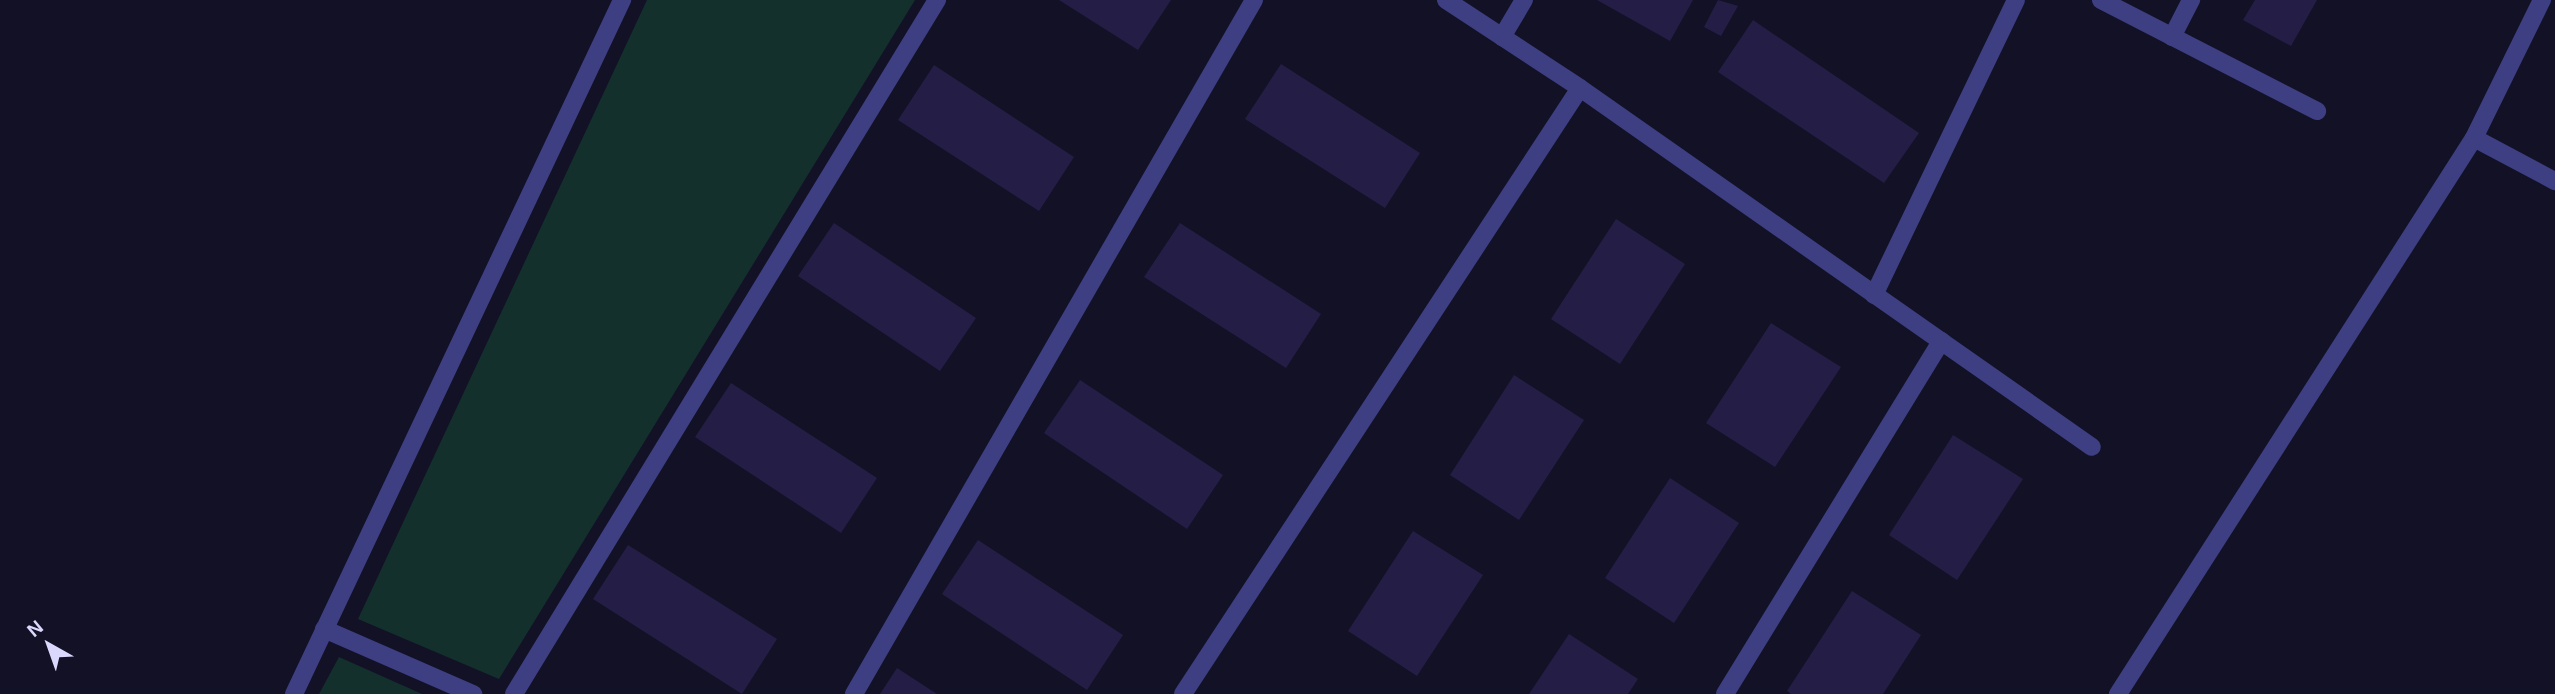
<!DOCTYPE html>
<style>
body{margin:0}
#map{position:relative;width:2555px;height:694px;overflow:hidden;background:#131126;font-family:Arial,sans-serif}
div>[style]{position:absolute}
.green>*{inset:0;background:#14302d}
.building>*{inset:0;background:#241e46}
.minor>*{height:18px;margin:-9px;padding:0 9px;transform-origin:9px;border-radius:9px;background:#3e3f83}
span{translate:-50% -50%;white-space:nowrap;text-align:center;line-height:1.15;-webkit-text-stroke:5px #131126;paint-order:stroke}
.north{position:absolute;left:14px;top:610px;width:70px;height:70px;-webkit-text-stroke:5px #131126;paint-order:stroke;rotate:320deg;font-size:19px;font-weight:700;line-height:28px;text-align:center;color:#dad8fd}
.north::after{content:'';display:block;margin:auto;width:24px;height:32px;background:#dad8fd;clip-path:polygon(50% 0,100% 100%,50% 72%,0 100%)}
</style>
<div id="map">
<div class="green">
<i style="clip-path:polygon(647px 0,915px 0,499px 679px,358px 619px)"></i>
<i style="clip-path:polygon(339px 657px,422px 694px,319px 694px)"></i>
</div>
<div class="building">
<i style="clip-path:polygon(1059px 0,1171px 0,1138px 50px)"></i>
<i style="clip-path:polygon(1597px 0,1693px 0,1670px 41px)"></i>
<i style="clip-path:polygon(1718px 0,1738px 6px,1721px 36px,1704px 27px)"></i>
<i style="clip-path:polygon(2255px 0,2317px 0,2291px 46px,2243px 20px)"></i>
<i style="clip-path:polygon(1753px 20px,1919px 133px,1884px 183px,1718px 72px)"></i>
<i style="clip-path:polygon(1281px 64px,1420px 153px,1385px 208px,1245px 119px)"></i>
<i style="clip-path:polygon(934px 65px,1074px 157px,1039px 211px,898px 120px)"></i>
<i style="clip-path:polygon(1616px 219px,1685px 264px,1620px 364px,1551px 319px)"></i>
<i style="clip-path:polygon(834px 223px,976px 318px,940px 371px,798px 276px)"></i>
<i style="clip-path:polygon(1180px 223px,1321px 314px,1286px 368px,1144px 277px)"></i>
<i style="clip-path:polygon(1771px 323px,1841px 367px,1775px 467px,1706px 423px)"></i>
<i style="clip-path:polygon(1514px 375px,1584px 420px,1519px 520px,1450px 475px)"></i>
<i style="clip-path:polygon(1080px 380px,1223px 475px,1187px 529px,1044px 433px)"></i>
<i style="clip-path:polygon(731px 383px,877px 478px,841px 533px,695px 437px)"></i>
<i style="clip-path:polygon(1953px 435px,2023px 479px,1957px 580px,1889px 535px)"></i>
<i style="clip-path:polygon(1670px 478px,1739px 523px,1674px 623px,1605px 578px)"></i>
<i style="clip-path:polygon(1413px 531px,1483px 575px,1417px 676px,1348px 631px)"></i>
<i style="clip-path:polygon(978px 540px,1123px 635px,1087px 690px,942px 594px)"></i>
<i style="clip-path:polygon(628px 545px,777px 639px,742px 694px,593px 599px)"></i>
<i style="clip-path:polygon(1852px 591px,1921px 635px,1883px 694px,1791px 694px,1787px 691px)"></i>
<i style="clip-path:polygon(1569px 634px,1638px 679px,1628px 694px,1529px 694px)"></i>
<i style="clip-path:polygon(897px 668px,937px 694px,880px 694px)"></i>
</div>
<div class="minor">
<i style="left:1446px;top:0;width:160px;rotate:33.3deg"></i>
<i style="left:2101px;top:0;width:243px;rotate:27.2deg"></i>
<i style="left:1502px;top:37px;width:43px;rotate:-59.3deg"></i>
<i style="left:2172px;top:37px;width:42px;rotate:-62.8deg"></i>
<i style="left:2474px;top:138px;width:92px;rotate:28deg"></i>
<i style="left:1874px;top:295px;width:327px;rotate:-64.3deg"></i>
<i style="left:324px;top:629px;width:163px;rotate:23.6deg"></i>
<i style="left:294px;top:694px;width:768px;rotate:-64.7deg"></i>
<i style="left:514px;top:694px;width:813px;rotate:-58.64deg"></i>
<i style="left:854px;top:694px;width:801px;rotate:-60.04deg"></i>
<i style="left:1183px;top:694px;width:724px;rotate:-56.77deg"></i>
<i style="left:1580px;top:88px;width:625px;rotate:35.04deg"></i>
<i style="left:1725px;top:694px;width:414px;rotate:-58.5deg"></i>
<i style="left:2118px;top:694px;width:660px;rotate:-57.37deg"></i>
<i style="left:2474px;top:138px;width:154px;rotate:-63.8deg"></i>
</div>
<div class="north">N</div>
</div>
